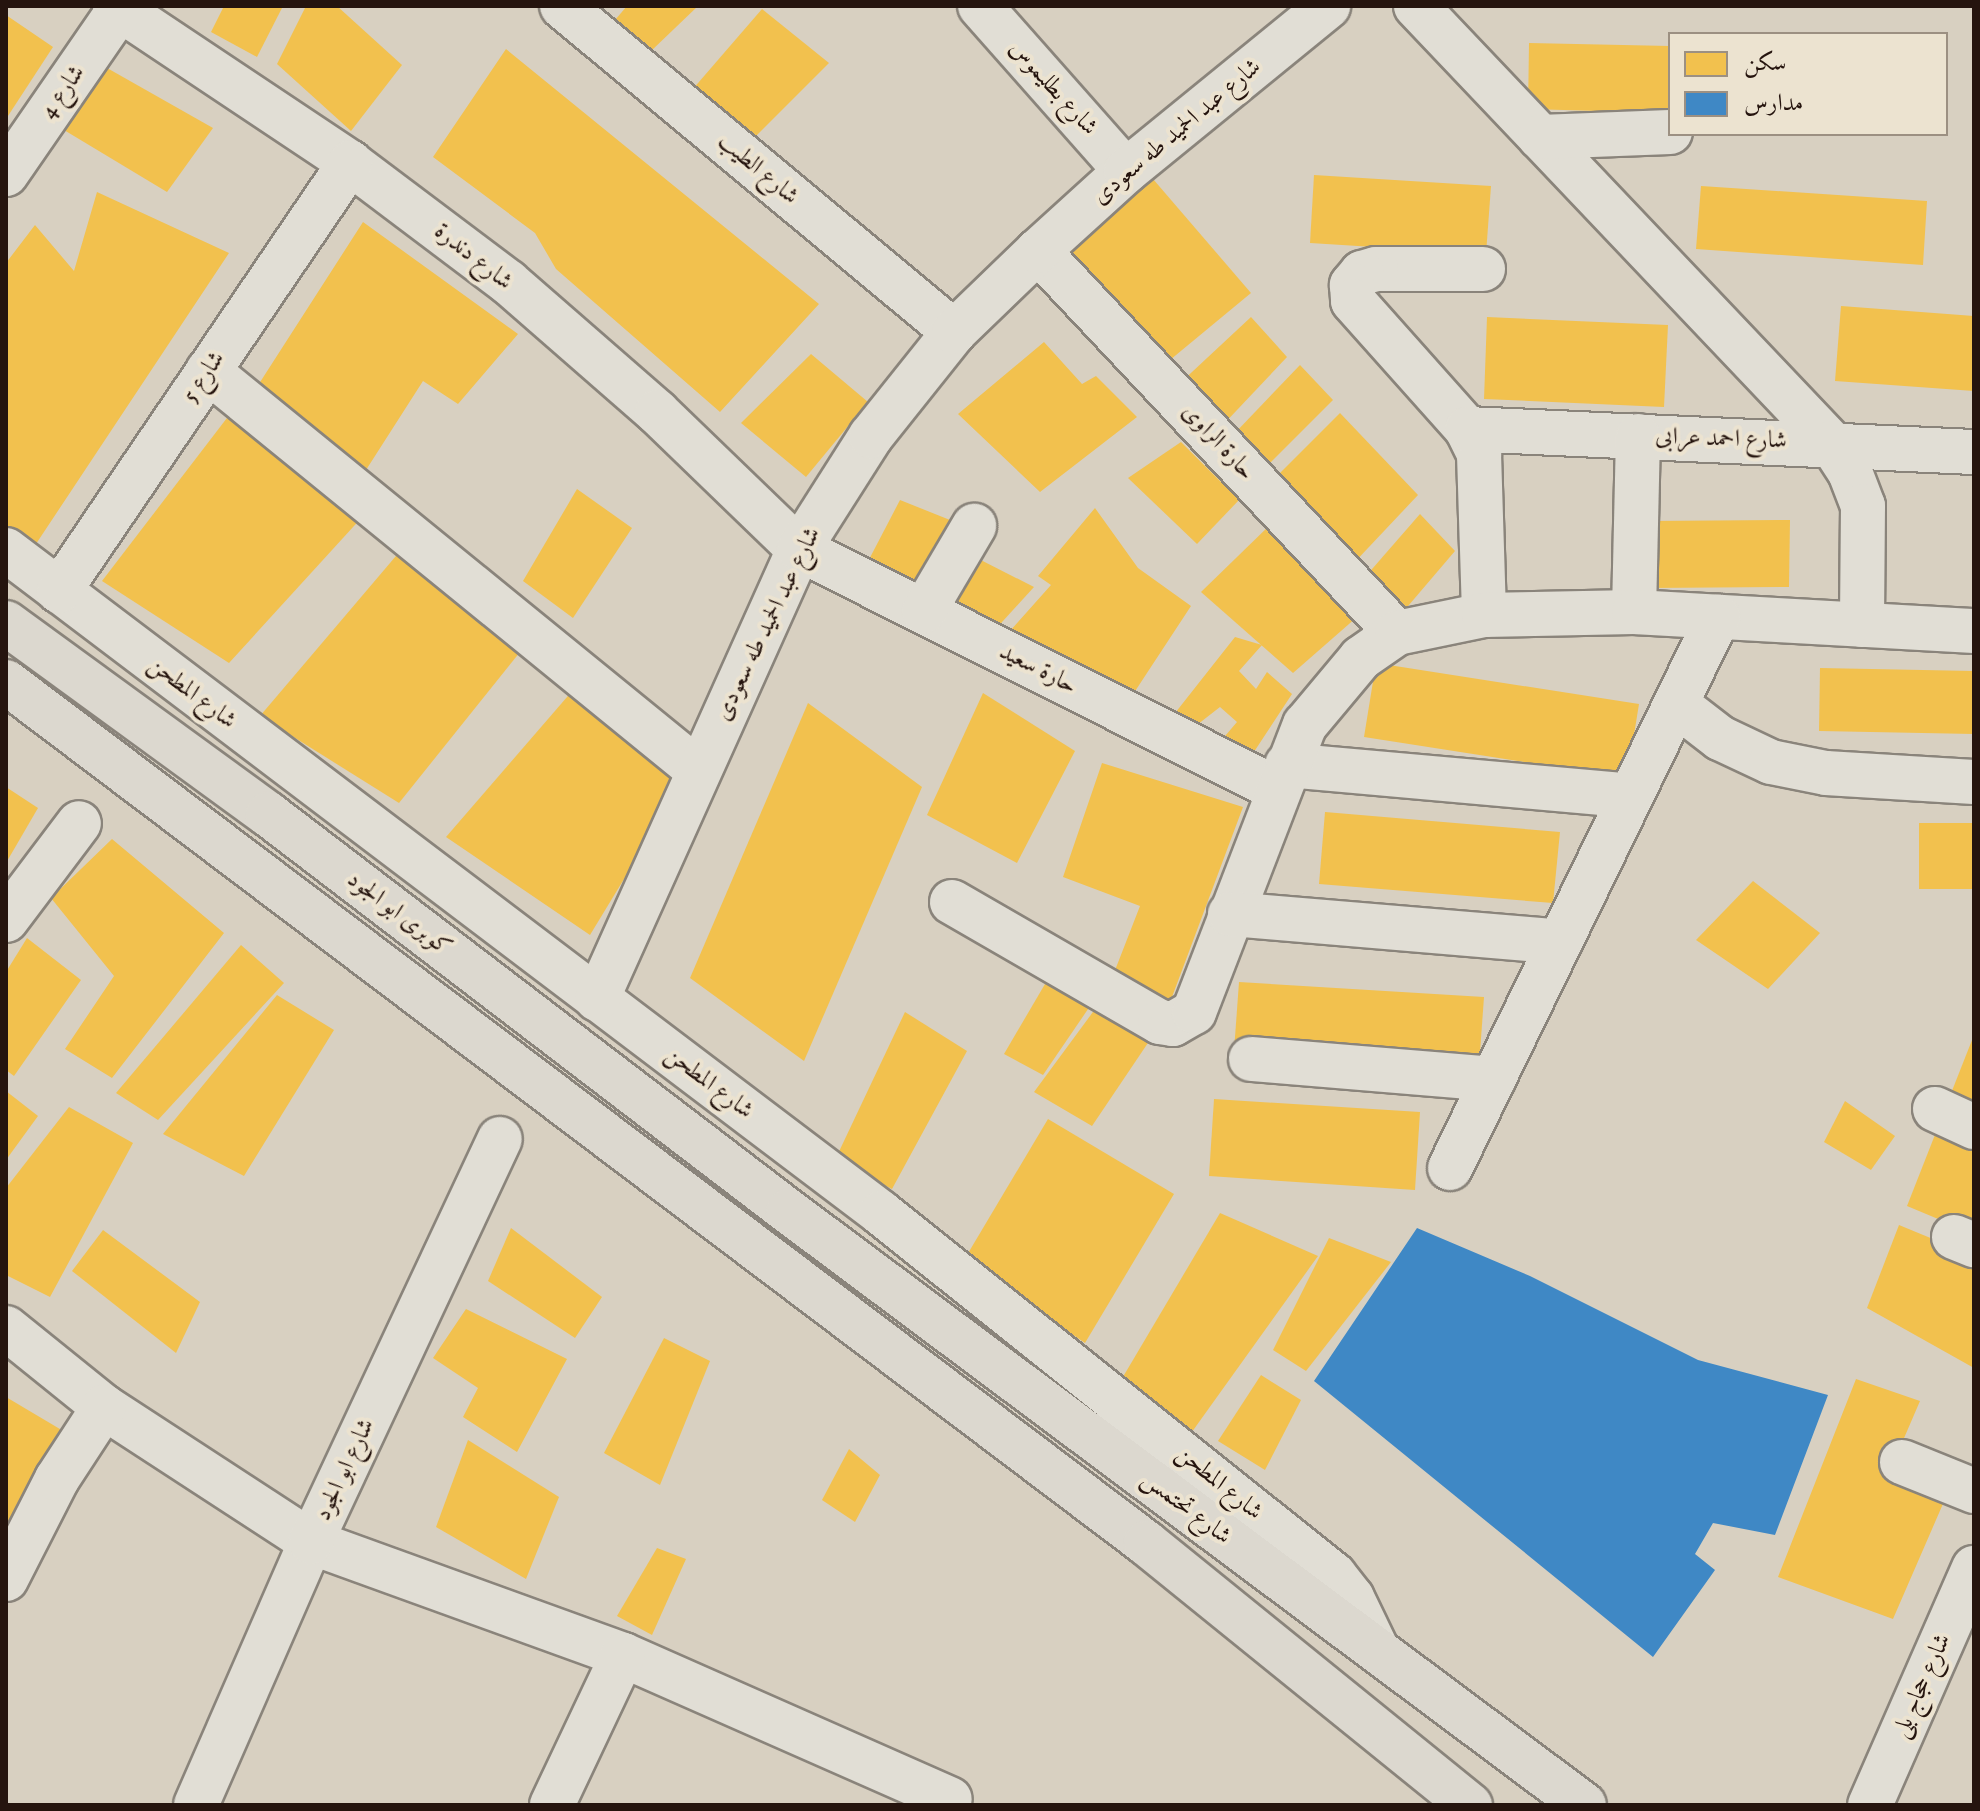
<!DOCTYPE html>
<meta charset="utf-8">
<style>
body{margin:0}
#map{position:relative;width:1980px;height:1811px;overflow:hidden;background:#d8d0c1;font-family:"IM FELL English",Amiri,serif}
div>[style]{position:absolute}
.homes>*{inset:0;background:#f2c14e}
.schools>*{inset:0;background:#3f88c5}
.roads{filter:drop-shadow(2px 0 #8a847b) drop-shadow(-2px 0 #8a847b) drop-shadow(0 2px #8a847b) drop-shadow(0 -2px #8a847b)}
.minor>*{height:44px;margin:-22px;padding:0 22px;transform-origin:22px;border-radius:22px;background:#e1ded5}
.primary>*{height:44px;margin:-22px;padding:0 22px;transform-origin:22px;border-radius:22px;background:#dcd8cf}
span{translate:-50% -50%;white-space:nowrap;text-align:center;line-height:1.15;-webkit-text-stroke:8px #ece3d0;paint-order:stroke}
.street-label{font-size:24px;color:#25140e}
.frame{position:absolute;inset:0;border:8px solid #25140e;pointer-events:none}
.legend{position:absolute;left:1668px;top:32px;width:280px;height:104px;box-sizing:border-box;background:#ece3d0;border:2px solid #9c9082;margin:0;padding:10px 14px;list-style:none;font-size:24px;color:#25140e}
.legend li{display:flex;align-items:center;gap:16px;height:40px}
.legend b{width:40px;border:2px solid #9c9082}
</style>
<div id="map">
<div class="homes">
<i style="clip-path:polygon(224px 6px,283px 6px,257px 57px,211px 32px)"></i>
<i style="clip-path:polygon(306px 6px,337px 6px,402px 65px,351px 131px,277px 64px)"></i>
<i style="clip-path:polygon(627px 6px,698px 6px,650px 52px,615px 20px)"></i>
<i style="clip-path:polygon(762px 9px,829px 63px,753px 139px,692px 90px)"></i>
<i style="clip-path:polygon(6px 15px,53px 47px,6px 119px)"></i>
<i style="clip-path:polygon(1529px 43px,1670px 46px,1670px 113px,1528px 109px)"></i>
<i style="clip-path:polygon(506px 49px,819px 304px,720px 412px,556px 269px,535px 233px,433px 157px)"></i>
<i style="clip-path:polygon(100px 64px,213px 128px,167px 192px,64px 130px)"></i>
<i style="clip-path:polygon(1147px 172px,1251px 293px,1170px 360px,1051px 248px)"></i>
<i style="clip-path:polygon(1314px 175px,1491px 186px,1486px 254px,1310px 243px)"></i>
<i style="clip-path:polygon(1701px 186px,1927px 201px,1923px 265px,1696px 249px)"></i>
<i style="clip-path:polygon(97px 192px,229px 253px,28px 556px,6px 539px,6px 263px,35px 225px,74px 271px)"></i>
<i style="clip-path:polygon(363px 222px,518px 334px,458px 404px,423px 381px,366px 470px,255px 390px)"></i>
<i style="clip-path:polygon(1841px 306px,1974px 316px,1974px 391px,1835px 381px)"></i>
<i style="clip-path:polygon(1251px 317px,1287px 357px,1220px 428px,1177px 386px)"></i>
<i style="clip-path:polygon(1487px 317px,1668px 325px,1664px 407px,1484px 399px)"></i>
<i style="clip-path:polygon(1044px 342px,1082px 384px,1096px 376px,1137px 417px,1040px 492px,958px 414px)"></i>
<i style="clip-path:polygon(811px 354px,868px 402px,806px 477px,741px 423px)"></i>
<i style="clip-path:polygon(1300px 365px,1333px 400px,1265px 468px,1234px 434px)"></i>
<i style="clip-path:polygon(1340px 413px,1418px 495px,1352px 565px,1272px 481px)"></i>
<i style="clip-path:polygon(230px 414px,364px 515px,229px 663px,102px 581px)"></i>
<i style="clip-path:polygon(1181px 442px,1239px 500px,1197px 544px,1128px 478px)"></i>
<i style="clip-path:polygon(577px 489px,632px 528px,573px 618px,523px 581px)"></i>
<i style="clip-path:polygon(900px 500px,965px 526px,925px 595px,863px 571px)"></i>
<i style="clip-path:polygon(1095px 508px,1138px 568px,1191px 606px,1124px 708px,1002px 640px,1051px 585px,1038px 576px)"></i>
<i style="clip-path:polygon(1420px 514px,1455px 551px,1397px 619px,1359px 584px)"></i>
<i style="clip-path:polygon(1790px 520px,1789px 587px,1647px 588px,1647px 521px)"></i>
<i style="clip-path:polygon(1272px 523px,1357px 617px,1293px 673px,1201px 592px)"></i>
<i style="clip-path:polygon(407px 543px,528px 642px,399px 803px,260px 716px)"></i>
<i style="clip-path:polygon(969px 554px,1034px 587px,992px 633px,938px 607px)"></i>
<i style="clip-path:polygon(1235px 637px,1262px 645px,1239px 671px,1256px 689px,1267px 672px,1292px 694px,1246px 764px,1214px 749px,1237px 722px,1220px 707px,1184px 735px,1168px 722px)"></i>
<i style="clip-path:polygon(1376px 663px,1639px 704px,1627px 778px,1364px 737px)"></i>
<i style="clip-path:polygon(1820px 668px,1974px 671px,1974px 734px,1819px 731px)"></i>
<i style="clip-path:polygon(580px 682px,692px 767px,590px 935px,446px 837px)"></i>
<i style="clip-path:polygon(983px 693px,1075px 751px,1017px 863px,927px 815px)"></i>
<i style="clip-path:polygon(808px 703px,922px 787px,804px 1061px,690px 978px)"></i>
<i style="clip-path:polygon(1102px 763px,1243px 807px,1169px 1005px,1112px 978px,1140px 906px,1063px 877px)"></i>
<i style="clip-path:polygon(6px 787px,38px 808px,6px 863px)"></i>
<i style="clip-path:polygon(1325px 812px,1560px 832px,1553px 903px,1319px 884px)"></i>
<i style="clip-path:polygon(1919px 823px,1974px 823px,1974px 889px,1919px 889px)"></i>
<i style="clip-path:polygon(112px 839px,224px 933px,112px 1078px,65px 1049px,114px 976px,51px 898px)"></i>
<i style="clip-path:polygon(1753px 881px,1820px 933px,1768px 989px,1696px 940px)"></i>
<i style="clip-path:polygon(27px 938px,81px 980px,14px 1076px,6px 1070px,6px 972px)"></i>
<i style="clip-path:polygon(241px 945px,284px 983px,158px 1120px,116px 1093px)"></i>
<i style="clip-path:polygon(1055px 967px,1099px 993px,1043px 1075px,1004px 1054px)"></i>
<i style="clip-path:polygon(1239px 982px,1484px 997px,1479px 1066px,1234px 1051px)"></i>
<i style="clip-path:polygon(277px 995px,334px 1030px,244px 1176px,163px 1134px)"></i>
<i style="clip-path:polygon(1104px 997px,1156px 1031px,1092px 1126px,1034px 1092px)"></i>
<i style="clip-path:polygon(905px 1012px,967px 1051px,892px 1189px,835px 1160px)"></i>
<i style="clip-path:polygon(1974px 1035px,1974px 1118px,1946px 1106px)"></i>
<i style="clip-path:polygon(6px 1091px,38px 1116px,6px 1160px)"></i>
<i style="clip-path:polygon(1214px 1099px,1420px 1112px,1415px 1190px,1209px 1176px)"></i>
<i style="clip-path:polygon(1845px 1101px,1895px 1136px,1871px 1170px,1824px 1142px)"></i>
<i style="clip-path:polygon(69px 1107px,133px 1143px,50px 1297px,6px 1275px,6px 1188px)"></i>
<i style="clip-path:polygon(1048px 1119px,1174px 1194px,1085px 1343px,964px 1260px)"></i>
<i style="clip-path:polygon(1940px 1122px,1974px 1137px,1974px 1234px,1907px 1206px)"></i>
<i style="clip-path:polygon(1220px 1213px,1318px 1256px,1184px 1443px,1114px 1392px)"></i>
<i style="clip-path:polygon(1899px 1225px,1974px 1256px,1974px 1368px,1867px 1308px)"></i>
<i style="clip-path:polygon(511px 1228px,602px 1297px,575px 1338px,488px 1281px)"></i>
<i style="clip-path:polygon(103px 1230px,200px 1302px,176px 1353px,72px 1271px)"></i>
<i style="clip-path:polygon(1329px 1238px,1391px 1262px,1306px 1371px,1273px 1350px)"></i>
<i style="clip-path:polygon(466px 1309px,567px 1359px,517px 1452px,463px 1417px,478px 1388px,433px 1358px)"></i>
<i style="clip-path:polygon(664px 1338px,710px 1361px,660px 1485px,604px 1453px)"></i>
<i style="clip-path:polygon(1261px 1375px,1301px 1400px,1265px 1470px,1218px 1441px)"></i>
<i style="clip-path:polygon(1856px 1379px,1920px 1401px,1892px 1466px,1949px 1490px,1893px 1619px,1778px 1577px)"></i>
<i style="clip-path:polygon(6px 1397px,70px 1435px,6px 1544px)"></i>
<i style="clip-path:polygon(468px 1440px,559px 1497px,526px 1579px,436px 1527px)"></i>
<i style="clip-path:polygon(849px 1449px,880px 1475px,855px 1522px,822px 1500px)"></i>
<i style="clip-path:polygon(657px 1548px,686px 1559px,652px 1635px,617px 1616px)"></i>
</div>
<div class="schools">
<i style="clip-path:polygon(1417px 1228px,1530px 1276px,1698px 1360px,1828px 1395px,1775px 1535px,1713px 1523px,1695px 1554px,1715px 1570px,1653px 1657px,1314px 1381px)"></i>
</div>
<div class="roads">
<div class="minor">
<i style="left:115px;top:6px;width:283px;rotate:33.7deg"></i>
<i style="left:350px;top:163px;width:198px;rotate:37deg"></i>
<i style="left:508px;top:282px;width:198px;rotate:41.1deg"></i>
<i style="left:657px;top:412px;width:197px;rotate:44deg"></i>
<i style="left:799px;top:549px;width:535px;rotate:26.66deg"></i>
<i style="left:562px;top:6px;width:510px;rotate:39.75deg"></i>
<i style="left:980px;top:6px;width:220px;rotate:48.5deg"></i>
<i style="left:1416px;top:6px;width:603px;rotate:46.48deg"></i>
<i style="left:1831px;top:443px;width:35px;rotate:57deg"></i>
<i style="left:1850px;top:472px;width:36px;rotate:69deg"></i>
<i style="left:1863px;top:506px;width:119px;rotate:90.5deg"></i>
<i style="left:1540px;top:137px;width:130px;rotate:-2.2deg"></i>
<i style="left:6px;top:174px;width:201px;rotate:-55.4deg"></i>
<i style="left:1038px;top:251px;width:524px;rotate:46.78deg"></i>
<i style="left:1483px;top:269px;width:107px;rotate:180deg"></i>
<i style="left:1376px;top:269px;width:15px;rotate:164deg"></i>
<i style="left:1362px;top:273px;width:16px;rotate:130deg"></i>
<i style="left:1352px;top:285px;width:16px;rotate:86deg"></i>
<i style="left:1353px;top:301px;width:171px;rotate:48.3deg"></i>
<i style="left:1467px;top:429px;width:28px;rotate:64deg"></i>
<i style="left:1479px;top:454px;width:161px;rotate:88.2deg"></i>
<i style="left:208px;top:371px;width:632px;rotate:39.16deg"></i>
<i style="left:1467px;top:429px;width:508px;rotate:2.6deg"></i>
<i style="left:6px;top:550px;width:1098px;rotate:37.15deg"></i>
<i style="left:881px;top:1213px;width:580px;rotate:38.63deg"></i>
<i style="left:1334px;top:1575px;width:29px;rotate:52deg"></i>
<i style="left:1352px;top:1598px;width:58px;rotate:64.3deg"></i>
<i style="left:59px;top:591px;width:518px;rotate:-55.79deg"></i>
<i style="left:924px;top:611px;width:99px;rotate:-59.5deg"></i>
<i style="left:1634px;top:612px;width:176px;rotate:-88.7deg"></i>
<i style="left:1676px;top:704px;width:56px;rotate:37.7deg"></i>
<i style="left:1720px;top:738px;width:56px;rotate:25.2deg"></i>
<i style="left:1771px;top:762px;width:56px;rotate:11.3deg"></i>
<i style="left:1826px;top:773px;width:148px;rotate:3.5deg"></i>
<i style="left:1287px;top:765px;width:345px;rotate:5.1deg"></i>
<i style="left:952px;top:902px;width:240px;rotate:30deg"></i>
<i style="left:1160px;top:1022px;width:13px;rotate:9deg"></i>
<i style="left:1173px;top:1024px;width:24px;rotate:-30deg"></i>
<i style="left:1194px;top:1012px;width:308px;rotate:-68.9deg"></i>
<i style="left:1305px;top:725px;width:87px;rotate:-50.1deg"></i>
<i style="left:1361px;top:658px;width:44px;rotate:-34.8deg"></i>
<i style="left:1397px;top:633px;width:89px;rotate:-11.7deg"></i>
<i style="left:1484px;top:615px;width:150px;rotate:-1.1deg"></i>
<i style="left:1634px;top:612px;width:341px;rotate:3.2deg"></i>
<i style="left:1230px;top:914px;width:331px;rotate:4.8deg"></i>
<i style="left:6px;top:920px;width:121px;rotate:-53deg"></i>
<i style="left:597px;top:999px;width:493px;rotate:-65.8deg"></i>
<i style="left:799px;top:549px;width:134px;rotate:-57.5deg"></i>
<i style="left:871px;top:436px;width:133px;rotate:-51.4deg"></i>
<i style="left:954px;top:332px;width:117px;rotate:-44deg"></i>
<i style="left:1038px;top:251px;width:119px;rotate:-42.3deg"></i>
<i style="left:1126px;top:171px;width:261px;rotate:-39.2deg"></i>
<i style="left:1251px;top:1059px;width:243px;rotate:4.7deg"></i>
<i style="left:1935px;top:1109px;width:43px;rotate:24.8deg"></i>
<i style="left:1450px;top:1168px;width:613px;rotate:-64.06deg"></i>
<i style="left:1954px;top:1237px;width:22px;rotate:22deg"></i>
<i style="left:6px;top:1328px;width:126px;rotate:38.9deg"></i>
<i style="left:104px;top:1407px;width:247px;rotate:33.1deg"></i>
<i style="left:311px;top:1542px;width:332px;rotate:19.9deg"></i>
<i style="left:623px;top:1655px;width:357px;rotate:23.8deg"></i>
<i style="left:1902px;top:1462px;width:78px;rotate:21.9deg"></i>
<i style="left:6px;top:1579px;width:112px;rotate:-63deg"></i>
<i style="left:57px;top:1479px;width:86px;rotate:-56.9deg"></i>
<i style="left:196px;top:1805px;width:287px;rotate:-66.4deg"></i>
<i style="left:311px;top:1542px;width:445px;rotate:-64.9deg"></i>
<i style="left:552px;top:1805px;width:166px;rotate:-64.7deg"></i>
<i style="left:1870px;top:1805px;width:259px;rotate:-66.3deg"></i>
</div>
<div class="primary">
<i style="left:6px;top:623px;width:324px;rotate:36.1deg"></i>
<i style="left:268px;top:814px;width:654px;rotate:37.36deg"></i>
<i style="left:788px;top:1211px;width:993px;rotate:36.73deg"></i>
<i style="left:6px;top:682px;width:1429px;rotate:37.06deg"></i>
<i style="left:1146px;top:1543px;width:417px;rotate:39deg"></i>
</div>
</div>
<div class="street-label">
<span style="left:1053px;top:88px;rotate:48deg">شارع بطليموس</span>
<span style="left:63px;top:92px;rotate:-55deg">شارع 4</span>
<span style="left:1177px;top:132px;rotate:-40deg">شارع عبد الحميد طه سعودى</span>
<span style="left:758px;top:169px;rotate:40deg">شارع الطيب</span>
<span style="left:473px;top:257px;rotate:38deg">شارع دندرة</span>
<span style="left:204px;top:377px;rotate:-56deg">شارع 5</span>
<span style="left:1721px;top:439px;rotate:2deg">شارع احمد عرابى</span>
<span style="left:1218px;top:442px;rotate:47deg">حارة الراوى</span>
<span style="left:768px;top:624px;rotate:-64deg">شارع عبد الحميد طه سعودى</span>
<span style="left:1038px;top:669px;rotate:27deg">حارة سعيد</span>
<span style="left:192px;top:693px;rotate:37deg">شارع المطحن</span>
<span style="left:399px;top:914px;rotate:37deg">كوبرى ابو الجود</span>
<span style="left:709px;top:1083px;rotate:37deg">شارع المطحن</span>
<span style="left:345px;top:1470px;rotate:-65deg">شارع ابو الجود</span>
<span style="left:1219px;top:1483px;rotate:39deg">شارع المطحن</span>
<span style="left:1186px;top:1508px;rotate:37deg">شارع تحتمس</span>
<span style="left:1922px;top:1686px;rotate:-66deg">شارع حجاج بلى</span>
</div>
<div class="frame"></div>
<ul class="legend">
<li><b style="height:22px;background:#f2c14e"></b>سكن</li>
<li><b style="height:22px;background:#3f88c5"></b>مدارس</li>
</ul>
</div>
